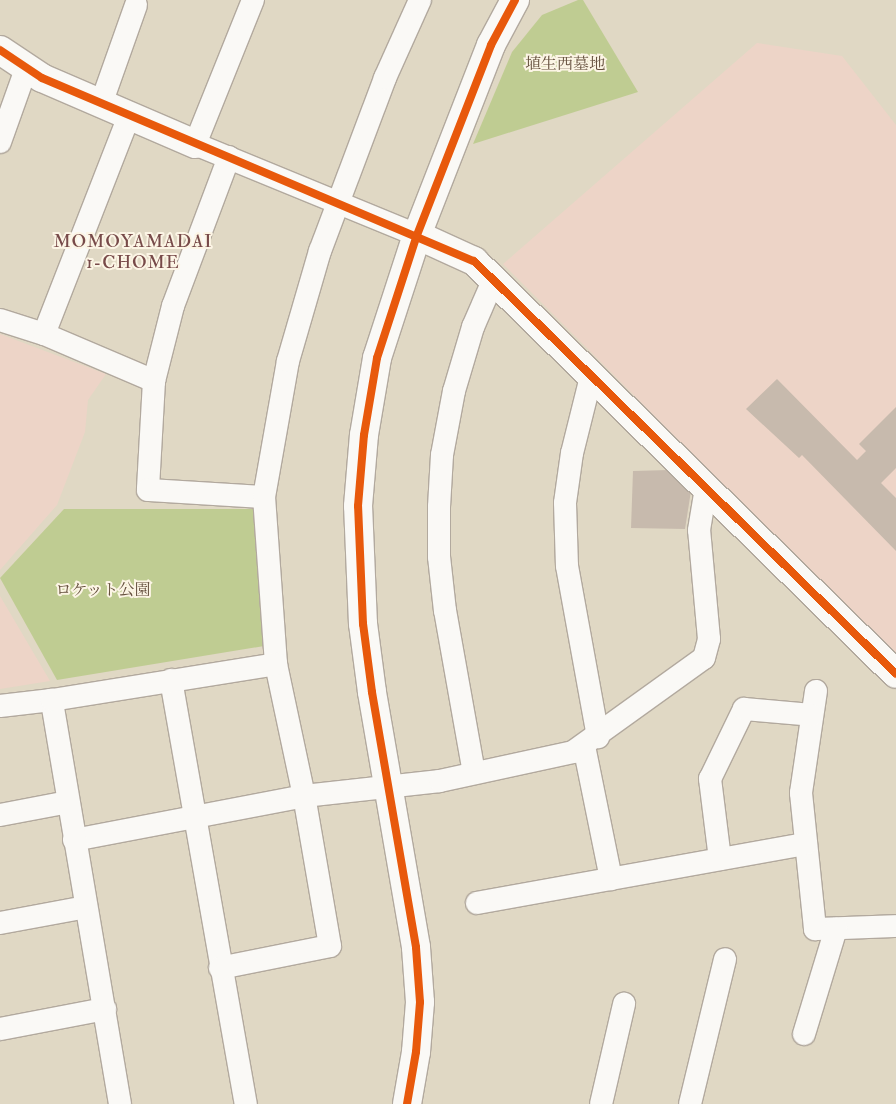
<!DOCTYPE html>
<meta charset="utf-8">
<style>
body{margin:0}
#map{position:relative;width:896px;height:1104px;overflow:hidden;background:#e0d8c4;font-family:"IM FELL Double Pica","Noto Serif JP",serif}
div>[style]{position:absolute}
.built>*{inset:0;background:#edd4c7}
.green>*{inset:0;background:#bfcc92}
.building>*{inset:0;background:#c7baad}
.roads{filter:drop-shadow(1px 0 #b2a99e) drop-shadow(-1px 0 #b2a99e) drop-shadow(0 1px #b2a99e) drop-shadow(0 -1px #b2a99e)}
.minor>*{height:22px;margin:-11px;padding:0 11px;transform-origin:11px;border-radius:11px;background:#faf9f6}
.tertiary>*{height:28px;margin:-14px;padding:0 14px;transform-origin:14px;border-radius:14px;background:#faf9f6}
.cycleway>*{height:8px;margin:-4px;padding:0 4px;transform-origin:4px;border-radius:4px;background:#e8590c}
span{translate:-50% -50%;white-space:nowrap;text-align:center;line-height:1.15;-webkit-text-stroke:4px #fcf5e5;paint-order:stroke}
.park-label{font-size:16px;color:#65503e}
.neighbourhood-label{font-size:18px;color:#774a49;letter-spacing:1px}
</style>
<div id="map">
<div class="built">
<i style="clip-path:polygon(757px 43px,842px 56px,896px 125px,896px 658px,503px 264px)"></i>
<i style="clip-path:polygon(0 334px,106px 374px,88px 400px,85px 432px,57px 505px,0 570px)"></i>
<i style="clip-path:polygon(0 596px,50px 681px,0 689px)"></i>
</div>
<div class="green">
<i style="clip-path:polygon(578px 0,583px 0,638px 92px,473px 144px,512px 52px,542px 15px)"></i>
<i style="clip-path:polygon(64px 509px,255px 509px,264px 646px,57px 680px,0 578px)"></i>
</div>
<div class="building">
<i style="clip-path:polygon(777px 379px,857px 460px,866px 451px,859px 444px,896px 407px,896px 468px,881px 483px,896px 498px,896px 551px,802px 455px,799px 458px,746px 409px)"></i>
<i style="clip-path:polygon(669px 470px,691px 491px,685px 529px,631px 528px,633px 471px)"></i>
</div>
<div class="roads">
<div class="minor">
<i style="left:253px;top:0;width:155px;rotate:111.9deg"></i>
<i style="left:195px;top:144px;width:240px;rotate:22.3deg"></i>
<i style="left:101px;top:104px;width:105px;rotate:-70.5deg"></i>
<i style="left:0;top:142px;width:77px;rotate:-70.4deg"></i>
<i style="left:229px;top:157px;width:159px;rotate:110.6deg"></i>
<i style="left:173px;top:306px;width:77px;rotate:104.2deg"></i>
<i style="left:154px;top:381px;width:109px;rotate:93.2deg"></i>
<i style="left:148px;top:490px;width:116px;rotate:3.5deg"></i>
<i style="left:0;top:320px;width:46px;rotate:17.7deg"></i>
<i style="left:44px;top:334px;width:120px;rotate:23.1deg"></i>
<i style="left:44px;top:334px;width:234px;rotate:-68.7deg"></i>
<i style="left:592px;top:373px;width:82px;rotate:104deg"></i>
<i style="left:572px;top:453px;width:50px;rotate:98deg"></i>
<i style="left:565px;top:503px;width:63px;rotate:88.2deg"></i>
<i style="left:567px;top:566px;width:174px;rotate:79.7deg"></i>
<i style="left:171px;top:680px;width:431px;rotate:80deg"></i>
<i style="left:816px;top:691px;width:103px;rotate:98.4deg"></i>
<i style="left:801px;top:793px;width:137px;rotate:84.1deg"></i>
<i style="left:815px;top:929px;width:81px;rotate:-2.1deg"></i>
<i style="left:0;top:706px;width:52px;rotate:-6.6deg"></i>
<i style="left:584px;top:746px;width:136px;rotate:78.5deg"></i>
<i style="left:474px;top:773px;width:165px;rotate:-100.1deg"></i>
<i style="left:445px;top:611px;width:54px;rotate:-96.3deg"></i>
<i style="left:439px;top:557px;width:50px;rotate:-90deg"></i>
<i style="left:439px;top:507px;width:52px;rotate:-86.7deg"></i>
<i style="left:442px;top:455px;width:65px;rotate:-79.4deg"></i>
<i style="left:454px;top:391px;width:67px;rotate:-73.5deg"></i>
<i style="left:473px;top:327px;width:50px;rotate:-66.5deg"></i>
<i style="left:0;top:815px;width:69px;rotate:-10.8deg"></i>
<i style="left:74px;top:840px;width:234px;rotate:-10.8deg"></i>
<i style="left:304px;top:796px;width:137px;rotate:-6.3deg"></i>
<i style="left:440px;top:781px;width:136px;rotate:-12.3deg"></i>
<i style="left:573px;top:752px;width:161px;rotate:-35.7deg"></i>
<i style="left:704px;top:658px;width:20px;rotate:-75deg"></i>
<i style="left:709px;top:639px;width:109px;rotate:-95.2deg"></i>
<i style="left:699px;top:530px;width:43px;rotate:-80.5deg"></i>
<i style="left:720px;top:859px;width:81px;rotate:-97.1deg"></i>
<i style="left:710px;top:779px;width:78px;rotate:-64.1deg"></i>
<i style="left:744px;top:709px;width:68px;rotate:5deg"></i>
<i style="left:477px;top:903px;width:334px;rotate:-10.2deg"></i>
<i style="left:0;top:923px;width:87px;rotate:-10.5deg"></i>
<i style="left:220px;top:968px;width:112px;rotate:-11.3deg"></i>
<i style="left:330px;top:946px;width:152px;rotate:-99.8deg"></i>
<i style="left:304px;top:796px;width:135px;rotate:-102deg"></i>
<i style="left:276px;top:664px;width:167px;rotate:-94.1deg"></i>
<i style="left:264px;top:497px;width:138px;rotate:-80deg"></i>
<i style="left:288px;top:361px;width:115px;rotate:-73.8deg"></i>
<i style="left:320px;top:251px;width:185px;rotate:-69.4deg"></i>
<i style="left:385px;top:78px;width:85px;rotate:-65.8deg"></i>
<i style="left:0;top:1029px;width:107px;rotate:-10.8deg"></i>
<i style="left:804px;top:1034px;width:110px;rotate:-73.1deg"></i>
<i style="left:120px;top:1104px;width:410px;rotate:-99.6deg"></i>
<i style="left:52px;top:700px;width:227px;rotate:-9.1deg"></i>
<i style="left:601px;top:1104px;width:103px;rotate:-77deg"></i>
<i style="left:690px;top:1104px;width:149px;rotate:-76.4deg"></i>
</div>
<div class="tertiary">
<i style="left:0;top:50px;width:50px;rotate:33.7deg"></i>
<i style="left:42px;top:78px;width:167px;rotate:23.3deg"></i>
<i style="left:417px;top:235px;width:63px;rotate:24.5deg"></i>
<i style="left:474px;top:261px;width:590px;rotate:44.38deg"></i>
<i style="left:407px;top:1104px;width:53px;rotate:-80.2deg"></i>
<i style="left:416px;top:1052px;width:50px;rotate:-85.4deg"></i>
<i style="left:420px;top:1002px;width:55px;rotate:-94.2deg"></i>
<i style="left:416px;top:947px;width:259px;rotate:-99.8deg"></i>
<i style="left:372px;top:692px;width:69px;rotate:-97.5deg"></i>
<i style="left:363px;top:624px;width:118px;rotate:-92.4deg"></i>
<i style="left:358px;top:506px;width:71px;rotate:-85.2deg"></i>
<i style="left:364px;top:435px;width:78px;rotate:-80.4deg"></i>
<i style="left:377px;top:358px;width:129px;rotate:-72deg"></i>
<i style="left:417px;top:235px;width:204px;rotate:-68.7deg"></i>
<i style="left:491px;top:45px;width:51px;rotate:-61.9deg"></i>
</div>
</div>
<div class="cycleway">
<i style="left:0;top:50px;width:50px;rotate:33.7deg"></i>
<i style="left:42px;top:78px;width:469px;rotate:23deg"></i>
<i style="left:474px;top:261px;width:590px;rotate:44.38deg"></i>
<i style="left:407px;top:1104px;width:53px;rotate:-80.2deg"></i>
<i style="left:416px;top:1052px;width:50px;rotate:-85.4deg"></i>
<i style="left:420px;top:1002px;width:55px;rotate:-94.2deg"></i>
<i style="left:416px;top:947px;width:259px;rotate:-99.8deg"></i>
<i style="left:372px;top:692px;width:69px;rotate:-97.5deg"></i>
<i style="left:363px;top:624px;width:118px;rotate:-92.4deg"></i>
<i style="left:358px;top:506px;width:71px;rotate:-85.2deg"></i>
<i style="left:364px;top:435px;width:78px;rotate:-80.4deg"></i>
<i style="left:377px;top:358px;width:129px;rotate:-72deg"></i>
<i style="left:417px;top:235px;width:204px;rotate:-68.7deg"></i>
<i style="left:491px;top:45px;width:51px;rotate:-61.9deg"></i>
</div>
<div class="park-label">
<span style="left:565px;top:64px">埴生西墓地</span>
<span style="left:103px;top:590px">ロケット公園</span>
</div>
<div class="neighbourhood-label">
<span style="left:133px;top:253px">MOMOYAMADAI<br>1-CHOME</span>
</div>
</div>
